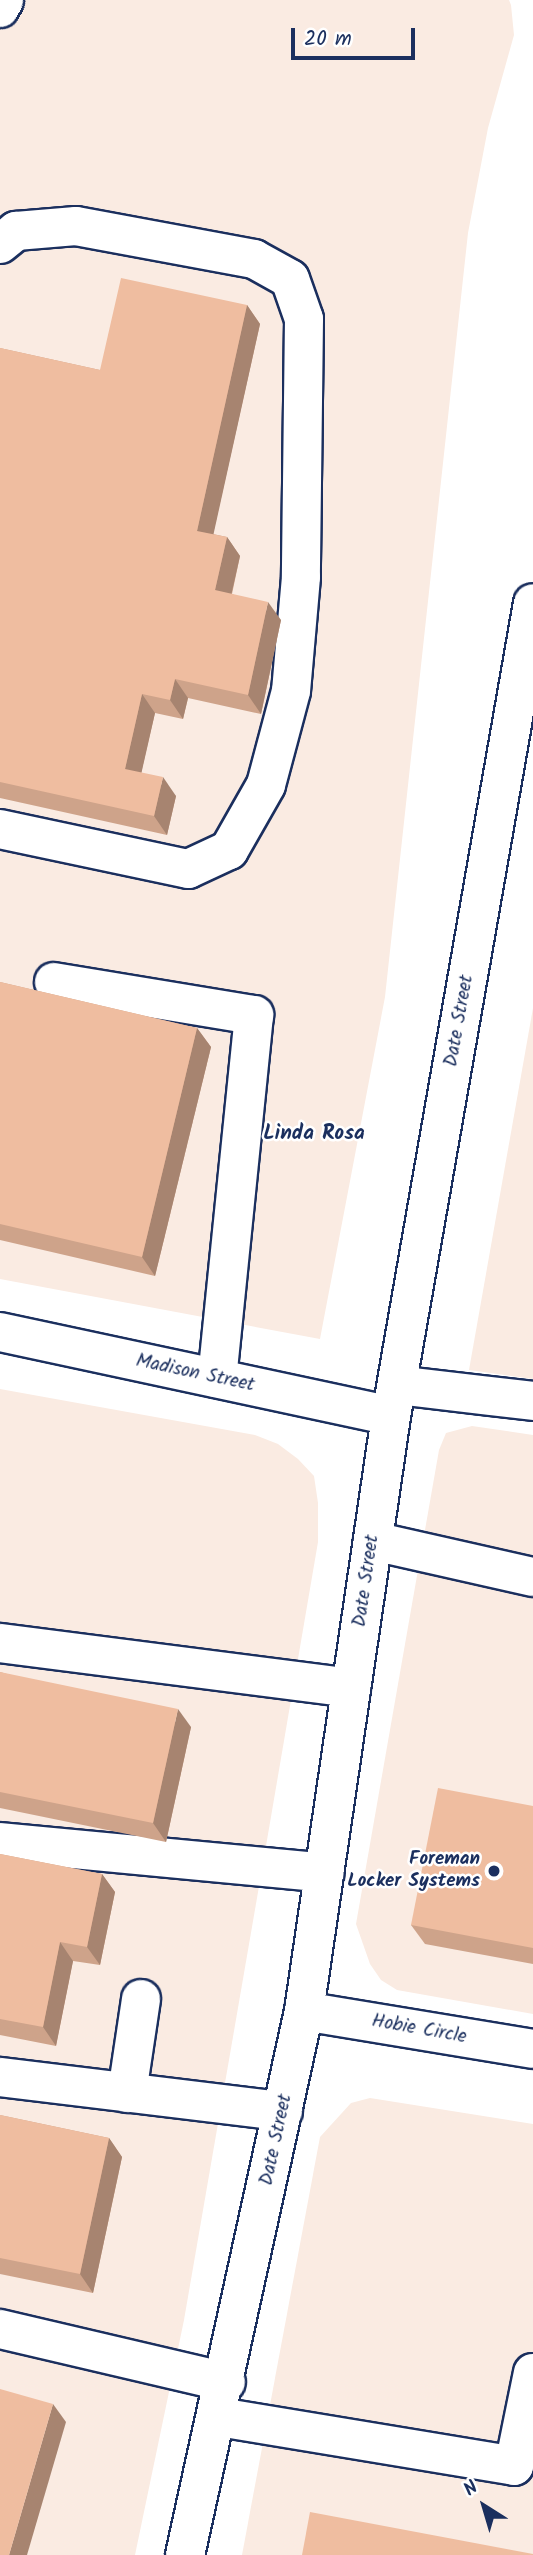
<!DOCTYPE html>
<style>
body{margin:0}
#map{position:relative;width:533px;height:2555px;overflow:hidden;background:#fff;font-family:Kalam,sans-serif}
div>[style]{position:absolute}
.built>*{inset:0;background:#faebe2}
.roads{filter:drop-shadow(2px 0 #1b2f5e) drop-shadow(-2px 0 #1b2f5e) drop-shadow(0 2px #1b2f5e) drop-shadow(0 -2px #1b2f5e)}
.minor>*{height:38px;margin:-19px;padding:0 19px;transform-origin:19px;border-radius:19px;background:#fff}
.wall>*{inset:0;background:#cea38a}
.shaded-wall>*{inset:0;background:#a78470}
.building>*{inset:0;background:#efbda0}
.dots>*{width:19px;height:19px;translate:-50% -50%;box-sizing:border-box;border:4px solid #fff;border-radius:50%}
span{translate:-50% -50%;white-space:nowrap;text-align:center;line-height:1.15;-webkit-text-stroke:5px #fff;paint-order:stroke}
.street-label{font-size:19px;color:#1b2f5e}
.poi-label{font-size:19px;color:#1b2f5e;font-weight:700}
.right{translate:-100% -50%;text-align:right}
.neighbourhood-label{font-size:21px;color:#1b2f5e;font-weight:700}
.north{position:absolute;left:449px;top:2471px;width:70px;height:70px;-webkit-text-stroke:5px #fff;paint-order:stroke;rotate:323deg;font-size:19px;font-weight:700;line-height:28px;text-align:center;color:#1b2f5e}
.north::after{content:'';display:block;margin:auto;width:24px;height:32px;background:#1b2f5e;clip-path:polygon(50% 0,100% 100%,50% 72%,0 100%)}
.scale{position:absolute;left:291px;top:28px;width:124px;height:32px;box-sizing:border-box;border:4px solid #1b2f5e;border-top:0;padding-left:9px;font-size:21px;line-height:24px;white-space:nowrap;color:#1b2f5e;-webkit-text-stroke:5px #fff;paint-order:stroke}
</style>
<div id="map">
<div class="built">
<i style="clip-path:polygon(0 0,509px 0,511px 5px,514px 35px,488px 128px,468px 233px,385px 997px,320px 1339px,0 1279px)"></i>
<i style="clip-path:polygon(533px 1008px,533px 1379px,469px 1370px)"></i>
<i style="clip-path:polygon(0 1389px,255px 1435px,278px 1444px,298px 1459px,314px 1476px,318px 1503px,318px 1542px,266px 1846px,184px 2320px,135px 2555px,0 2555px)"></i>
<i style="clip-path:polygon(472px 1426px,533px 1435px,533px 2014px,397px 1990px,381px 1980px,370px 1964px,356px 1924px,439px 1450px,446px 1433px)"></i>
<i style="clip-path:polygon(370px 2098px,533px 2124px,533px 2555px,242px 2555px,320px 2137px,351px 2103px)"></i>
</div>
<div class="roads">
<div class="minor">
<i style="left:0;top:8px;width:9px;rotate:-63deg"></i>
<i style="left:0;top:244px;width:21px;rotate:-39deg"></i>
<i style="left:16px;top:231px;width:60px;rotate:-4.8deg"></i>
<i style="left:76px;top:226px;width:181px;rotate:10.5deg"></i>
<i style="left:254px;top:259px;width:41px;rotate:29.1deg"></i>
<i style="left:290px;top:279px;width:42px;rotate:70.7deg"></i>
<i style="left:304px;top:319px;width:258px;rotate:90.7deg"></i>
<i style="left:301px;top:577px;width:114px;rotate:95deg"></i>
<i style="left:291px;top:691px;width:97px;rotate:104.9deg"></i>
<i style="left:266px;top:785px;width:75px;rotate:119.6deg"></i>
<i style="left:229px;top:850px;width:45px;rotate:155.1deg"></i>
<i style="left:188px;top:869px;width:192px;rotate:-168deg"></i>
<i style="left:54px;top:982px;width:203px;rotate:9.4deg"></i>
<i style="left:254px;top:1015px;width:365px;rotate:95.8deg"></i>
<i style="left:0;top:1332px;width:400px;rotate:12.1deg"></i>
<i style="left:397px;top:1385px;width:137px;rotate:6.7deg"></i>
<i style="left:373px;top:1541px;width:164px;rotate:12.7deg"></i>
<i style="left:0;top:1643px;width:354px;rotate:7.3deg"></i>
<i style="left:0;top:1842px;width:326px;rotate:5.4deg"></i>
<i style="left:304px;top:2011px;width:232px;rotate:9.4deg"></i>
<i style="left:0;top:2077px;width:285px;rotate:6.9deg"></i>
<i style="left:127px;top:2093px;width:95px;rotate:-81.5deg"></i>
<i style="left:0;top:2329px;width:232px;rotate:13.2deg"></i>
<i style="left:219px;top:2417px;width:299px;rotate:9.4deg"></i>
<i style="left:514px;top:2466px;width:95px;rotate:-78.5deg"></i>
<i style="left:185px;top:2555px;width:557px;rotate:-77.66deg"></i>
<i style="left:304px;top:2011px;width:601px;rotate:-81.68deg"></i>
<i style="left:391px;top:1416px;width:825px;rotate:-80.09deg"></i>
</div>
</div>
<div class="wall">
<i style="clip-path:polygon(247px 305px,260px 324px,213px 534px,227px 537px,240px 556px,232px 594px,281px 620px,261px 714px,188px 698px,183px 719px,155px 713px,141px 773px,176px 796px,167px 835px,0 798px,0 348px,100px 370px)"></i>
<i style="clip-path:polygon(0 982px,197px 1028px,211px 1047px,155px 1276px,0 1240px)"></i>
<i style="clip-path:polygon(0 1672px,191px 1727px,166px 1842px,0 1808px)"></i>
<i style="clip-path:polygon(533px 1806px,533px 1964px,425px 1944px,411px 1925px)"></i>
<i style="clip-path:polygon(0 1854px,102px 1874px,115px 1892px,100px 1965px,73px 1961px,56px 2046px,0 2035px)"></i>
<i style="clip-path:polygon(0 2115px,109px 2138px,122px 2157px,93px 2293px,0 2274px)"></i>
</div>
<div class="shaded-wall">
<i style="clip-path:polygon(247px 305px,260px 324px,210px 550px,197px 531px)"></i>
<i style="clip-path:polygon(227px 537px,240px 556px,228px 609px,215px 590px)"></i>
<i style="clip-path:polygon(268px 602px,281px 620px,261px 714px,248px 695px)"></i>
<i style="clip-path:polygon(175px 679px,188px 698px,183px 719px,170px 700px)"></i>
<i style="clip-path:polygon(142px 694px,155px 713px,138px 788px,125px 769px)"></i>
<i style="clip-path:polygon(163px 777px,176px 796px,167px 835px,154px 816px)"></i>
<i style="clip-path:polygon(197px 1028px,211px 1047px,155px 1276px,142px 1257px)"></i>
<i style="clip-path:polygon(178px 1709px,191px 1727px,166px 1842px,153px 1823px)"></i>
<i style="clip-path:polygon(102px 1874px,115px 1892px,100px 1965px,87px 1947px)"></i>
<i style="clip-path:polygon(60px 1942px,73px 1961px,56px 2046px,43px 2027px)"></i>
<i style="clip-path:polygon(109px 2138px,122px 2157px,93px 2293px,80px 2274px)"></i>
<i style="clip-path:polygon(53px 2404px,66px 2422px,27px 2555px,9px 2555px)"></i>
</div>
<div class="building">
<i style="clip-path:polygon(121px 278px,247px 305px,197px 531px,227px 537px,215px 590px,268px 602px,248px 695px,175px 679px,170px 700px,142px 694px,125px 769px,163px 777px,154px 816px,0 782px,0 348px,100px 370px)"></i>
<i style="clip-path:polygon(0 982px,197px 1028px,142px 1257px,0 1224px)"></i>
<i style="clip-path:polygon(0 1672px,178px 1709px,153px 1823px,0 1792px)"></i>
<i style="clip-path:polygon(438px 1788px,533px 1806px,533px 1948px,411px 1925px)"></i>
<i style="clip-path:polygon(0 1854px,102px 1874px,87px 1947px,60px 1942px,43px 2027px,0 2019px)"></i>
<i style="clip-path:polygon(0 2115px,109px 2138px,80px 2274px,0 2258px)"></i>
<i style="clip-path:polygon(0 2389px,53px 2404px,9px 2555px,0 2555px)"></i>
<i style="clip-path:polygon(310px 2512px,533px 2554px,533px 2555px,302px 2555px)"></i>
</div>
<div class="dots">
<i style="left:494px;top:1871px;background:#1b2f5e"></i>
</div>
<div class="street-label">
<span style="left:460px;top:1021px;rotate:-80deg">Date Street</span>
<span style="left:195px;top:1374px;rotate:12deg">Madison Street</span>
<span style="left:367px;top:1581px;rotate:-82deg">Date Street</span>
<span style="left:419px;top:2030px;rotate:10deg">Hobie Circle</span>
<span style="left:277px;top:2140px;rotate:-78deg">Date Street</span>
</div>
<div class="poi-label">
<span class="right" style="left:480px;top:1871px">Foreman<br>Locker Systems</span>
</div>
<div class="neighbourhood-label">
<span style="left:314px;top:1134px">Linda Rosa</span>
</div>
<div class="north">N</div>
<div class="scale">20 m</div>
</div>
